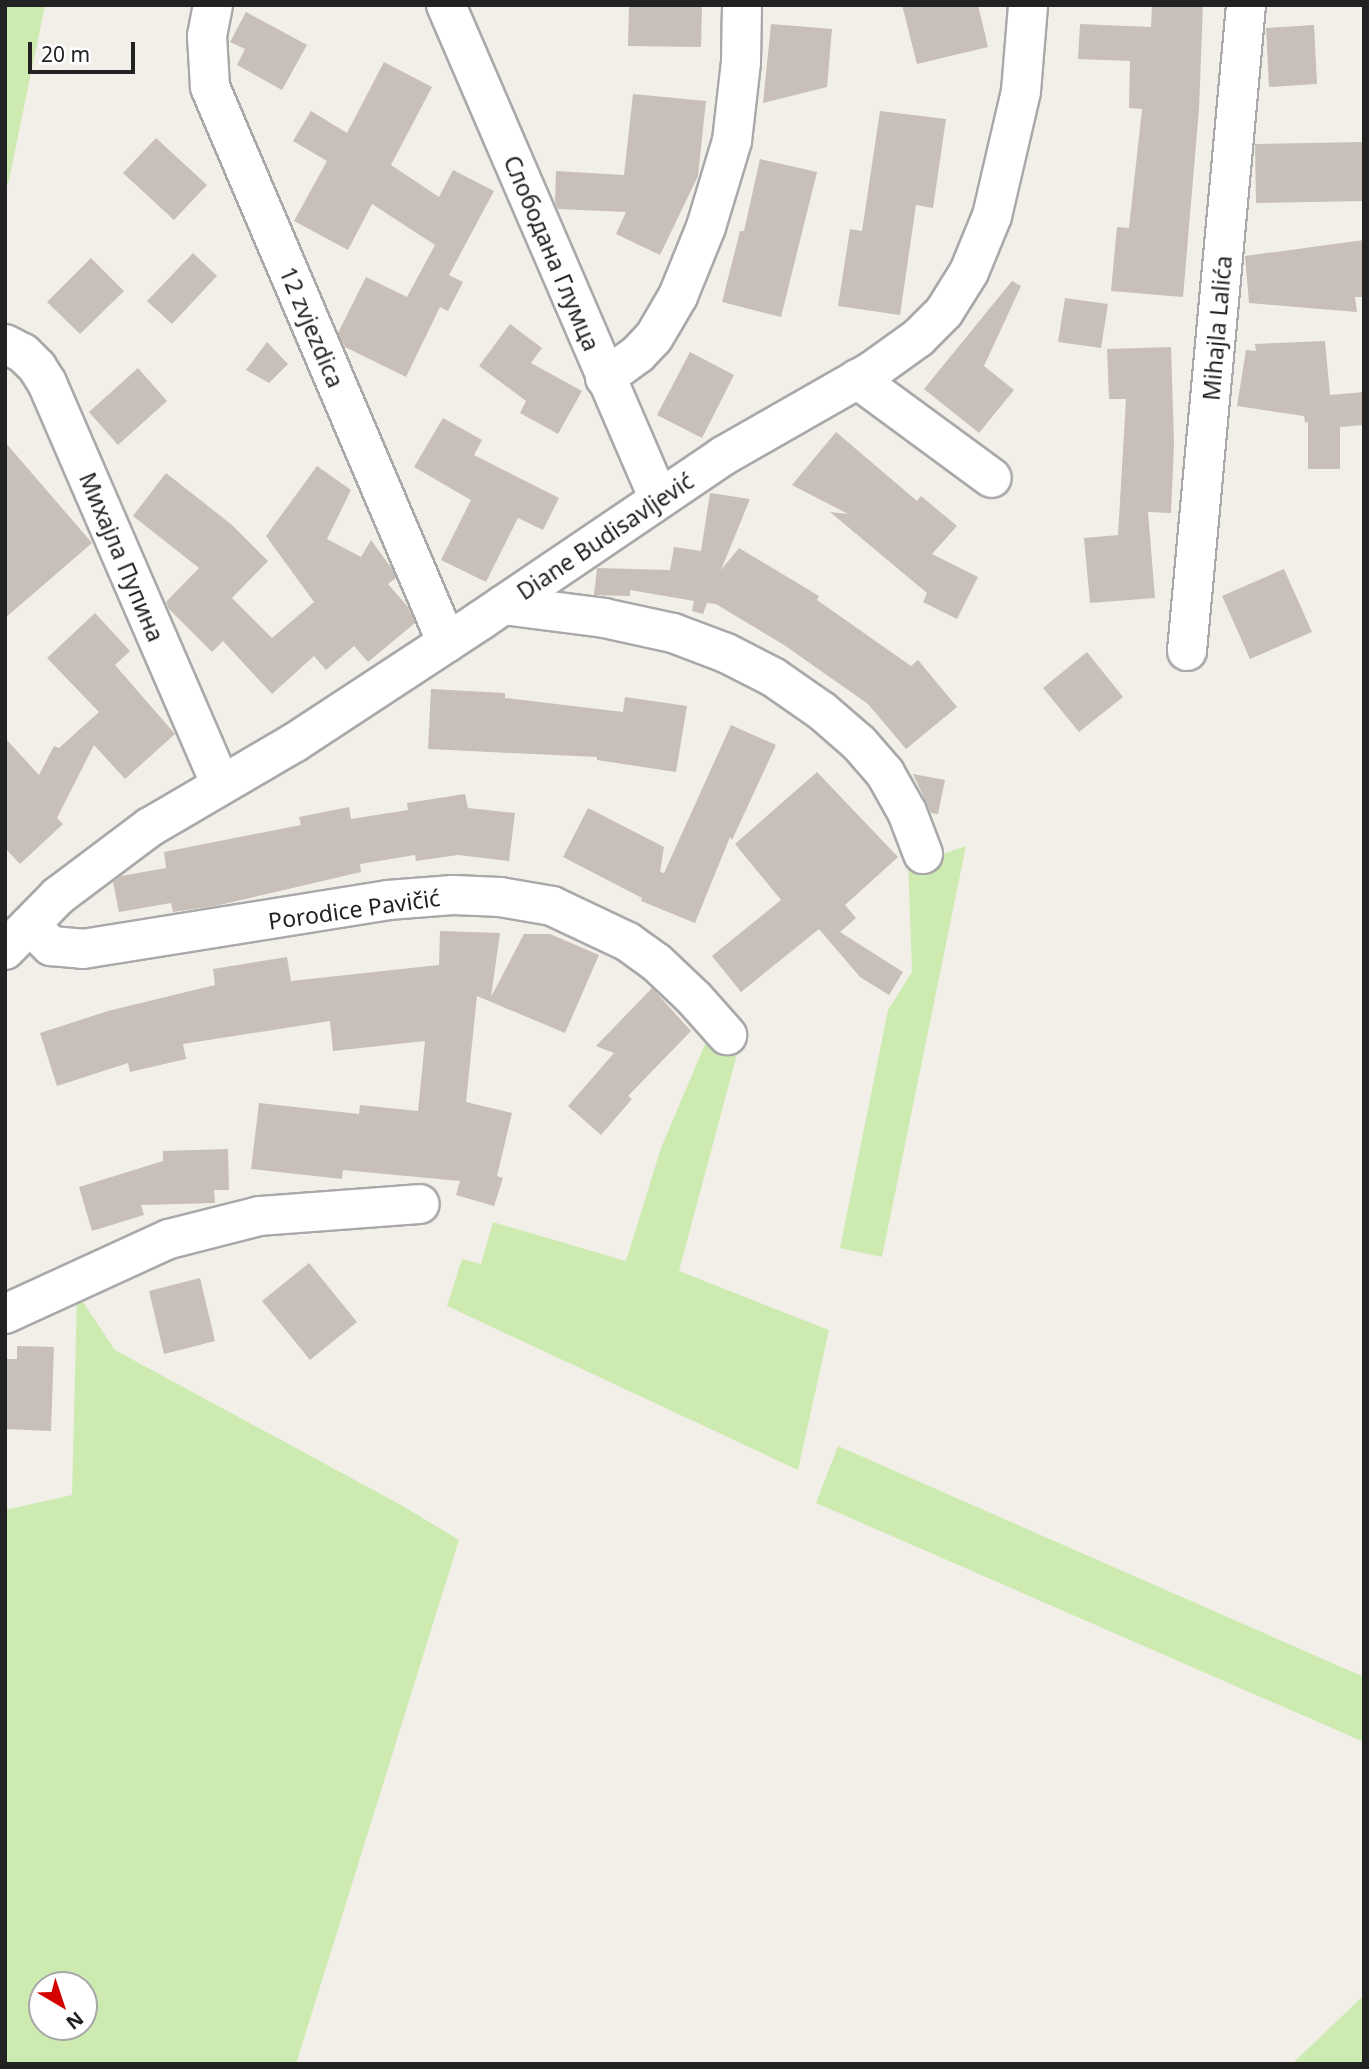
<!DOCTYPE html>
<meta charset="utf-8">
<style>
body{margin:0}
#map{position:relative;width:1369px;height:2069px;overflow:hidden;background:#f2efe9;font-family:"Noto Sans",sans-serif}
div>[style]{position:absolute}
.grass>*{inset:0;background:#cdebb0}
.building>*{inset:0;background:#c7bfb8}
.roads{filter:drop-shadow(2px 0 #a9a9a9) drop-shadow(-2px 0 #a9a9a9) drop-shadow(0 2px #a9a9a9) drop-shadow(0 -2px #a9a9a9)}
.minor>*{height:38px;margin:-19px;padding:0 19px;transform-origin:19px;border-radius:19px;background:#fff}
span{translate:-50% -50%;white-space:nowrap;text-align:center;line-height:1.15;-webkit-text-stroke:6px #fff;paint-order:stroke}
.street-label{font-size:23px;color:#222}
.frame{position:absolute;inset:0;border:7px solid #222;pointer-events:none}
.north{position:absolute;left:28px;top:1971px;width:70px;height:70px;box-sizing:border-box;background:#fff;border:2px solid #a7a7a7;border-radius:50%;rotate:141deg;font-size:19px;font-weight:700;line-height:28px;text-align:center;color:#222}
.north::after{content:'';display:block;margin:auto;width:24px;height:32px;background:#d40000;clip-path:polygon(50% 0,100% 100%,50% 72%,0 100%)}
.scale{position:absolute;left:28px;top:42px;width:107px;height:32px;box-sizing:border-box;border:4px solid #222;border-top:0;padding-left:9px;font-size:21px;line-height:24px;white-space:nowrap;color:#222;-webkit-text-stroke:5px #fff;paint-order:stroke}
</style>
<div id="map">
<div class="grass">
<i style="clip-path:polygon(5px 5px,45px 5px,8px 185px,5px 184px)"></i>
<i style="clip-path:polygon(966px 846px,882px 1257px,840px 1248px,888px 1010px,912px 972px,908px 859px,932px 858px)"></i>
<i style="clip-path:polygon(734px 1028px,744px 1028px,679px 1271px,829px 1330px,798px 1470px,447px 1306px,462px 1259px,481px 1264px,493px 1222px,626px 1261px,661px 1148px,706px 1042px)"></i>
<i style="clip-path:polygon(evenodd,77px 1293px,115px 1350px,401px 1505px,459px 1540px,296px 2064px,5px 2064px,5px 1510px,72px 1495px,77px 1293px,42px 1985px,84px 1985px,84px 2027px,42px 2027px,42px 1985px)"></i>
<i style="clip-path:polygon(838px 1446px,1364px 1677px,1364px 1742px,816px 1503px)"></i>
<i style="clip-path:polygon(1364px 1995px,1364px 2064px,1292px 2064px,1362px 1997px)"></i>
</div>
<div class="building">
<i style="clip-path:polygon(629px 5px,702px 5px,701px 47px,628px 46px)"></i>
<i style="clip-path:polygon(902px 5px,978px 5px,988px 47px,917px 64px)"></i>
<i style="clip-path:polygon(1152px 5px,1203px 5px,1199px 109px,1183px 297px,1111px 291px,1117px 227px,1129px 228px,1142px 109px,1129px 108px,1130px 61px,1078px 59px,1080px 24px,1151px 27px)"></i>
<i style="clip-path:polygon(246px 12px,307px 45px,282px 90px,237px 65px,245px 49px,230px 42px)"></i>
<i style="clip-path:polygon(771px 24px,832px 29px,827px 87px,763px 103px)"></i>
<i style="clip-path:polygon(1314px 25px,1317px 84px,1269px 87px,1266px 28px)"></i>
<i style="clip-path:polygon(384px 62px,432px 87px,391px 165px,439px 197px,453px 170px,494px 191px,449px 275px,463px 282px,448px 311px,440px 307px,406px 377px,345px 347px,338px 333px,366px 277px,407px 297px,435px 245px,372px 204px,348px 250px,294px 221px,327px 161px,293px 141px,311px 111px,347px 133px)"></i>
<i style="clip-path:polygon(633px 94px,706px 101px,698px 176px,660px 255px,616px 234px,626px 212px,558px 209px,555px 202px,556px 171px,624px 175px)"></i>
<i style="clip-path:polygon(880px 111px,946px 119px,933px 208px,916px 205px,900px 315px,838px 306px,850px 229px,862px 231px)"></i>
<i style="clip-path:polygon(156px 138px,207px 185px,174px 220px,123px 173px)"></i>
<i style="clip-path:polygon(1364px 142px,1364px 201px,1256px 203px,1255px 144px)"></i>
<i style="clip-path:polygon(760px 159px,817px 172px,781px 317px,722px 302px,740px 231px,744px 231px)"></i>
<i style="clip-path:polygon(1364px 240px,1364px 297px,1355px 297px,1357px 312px,1249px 303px,1245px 256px)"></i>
<i style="clip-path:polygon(193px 253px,217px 276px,172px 324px,147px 301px)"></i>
<i style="clip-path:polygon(91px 258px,124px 291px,80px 334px,47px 302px)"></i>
<i style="clip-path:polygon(1012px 281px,1021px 286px,984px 366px,1014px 390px,979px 433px,924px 389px)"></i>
<i style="clip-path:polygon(1065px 298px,1108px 304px,1101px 348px,1058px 342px)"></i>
<i style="clip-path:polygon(510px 324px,542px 348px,531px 363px,582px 391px,558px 434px,520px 413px,526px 401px,479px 366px)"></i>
<i style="clip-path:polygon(1325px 341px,1330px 395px,1364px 392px,1364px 425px,1340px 427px,1340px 469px,1308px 469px,1308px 422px,1305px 423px,1304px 416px,1237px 406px,1246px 350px,1256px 351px,1255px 344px)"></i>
<i style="clip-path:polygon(267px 342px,288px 364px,269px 383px,246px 370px)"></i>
<i style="clip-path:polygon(1171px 347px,1174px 444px,1171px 513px,1148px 512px,1155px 598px,1090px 603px,1084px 538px,1118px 535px,1126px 399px,1109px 399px,1107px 349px)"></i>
<i style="clip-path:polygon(690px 352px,734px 375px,702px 438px,657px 415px)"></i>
<i style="clip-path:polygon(138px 368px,167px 401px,118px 445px,89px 412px)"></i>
<i style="clip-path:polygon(443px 418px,482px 440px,474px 455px,559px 498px,543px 530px,518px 518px,486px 582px,441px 560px,471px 500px,414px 467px)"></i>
<i style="clip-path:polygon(836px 432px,917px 501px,921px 496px,957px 526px,932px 554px,978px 577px,957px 619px,923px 602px,927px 593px,830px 512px,848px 514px,792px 485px)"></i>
<i style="clip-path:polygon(5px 442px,92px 543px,5px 618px)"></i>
<i style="clip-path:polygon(317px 466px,351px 490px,327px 539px,361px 557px,371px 540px,392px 569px,396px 578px,388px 584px,408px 607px,415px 623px,368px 662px,354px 646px,326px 670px,314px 656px,272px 694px,223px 641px,212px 652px,169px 609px,166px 602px,199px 568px,133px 516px,166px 473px,232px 525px,268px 561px,232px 598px,272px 638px,314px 602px,266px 536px)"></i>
<i style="clip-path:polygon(710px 493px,750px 499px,721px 570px,739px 548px,819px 596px,817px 600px,911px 666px,918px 660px,957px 707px,906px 749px,868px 704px,784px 645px,716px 604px,707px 603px,703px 614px,692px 611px,694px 601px,630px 590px,630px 596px,594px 595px,597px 568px,670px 570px,674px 547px,701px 551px)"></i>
<i style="clip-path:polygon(1284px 569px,1312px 632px,1250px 659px,1222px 596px)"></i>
<i style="clip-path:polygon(95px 613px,130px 651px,115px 665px,175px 734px,125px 779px,94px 745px,57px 818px,63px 824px,20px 864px,5px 848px,5px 738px,39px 775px,54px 746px,59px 748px,99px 712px,47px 658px)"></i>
<i style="clip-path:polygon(1087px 652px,1123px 697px,1079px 732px,1043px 688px)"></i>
<i style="clip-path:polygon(431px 689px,505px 693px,505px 698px,623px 712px,625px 697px,687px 706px,676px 772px,597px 760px,597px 757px,428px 749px)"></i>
<i style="clip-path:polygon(731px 725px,776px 745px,732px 840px,730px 837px,695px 923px,641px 901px,642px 898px,563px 857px,588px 808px,664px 847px,660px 872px,664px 873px)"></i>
<i style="clip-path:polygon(817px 772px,898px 857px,845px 905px,856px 918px,840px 932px,903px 972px,889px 995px,860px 977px,819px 929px,741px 992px,712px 956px,781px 900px,735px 844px)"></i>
<i style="clip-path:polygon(913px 774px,945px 780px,938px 814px,931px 813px)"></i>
<i style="clip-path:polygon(465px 794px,468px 808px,515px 813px,509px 861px,458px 855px,416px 861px,415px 855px,360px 864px,361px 872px,215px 906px,173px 912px,171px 903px,119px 912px,113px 882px,121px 876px,166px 868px,164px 852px,301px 825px,299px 817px,349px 807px,351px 819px,408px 810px,407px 803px)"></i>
<i style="clip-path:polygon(440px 931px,500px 933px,491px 997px,524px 934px,550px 934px,599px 955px,565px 1033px,477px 996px,466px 1102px,512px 1113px,497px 1176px,503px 1178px,494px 1206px,456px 1195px,460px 1181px,343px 1170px,342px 1179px,251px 1169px,259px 1103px,359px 1114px,360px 1105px,418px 1111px,425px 1041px,333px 1051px,330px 1021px,183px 1044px,186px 1059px,130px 1072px,128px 1063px,57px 1086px,40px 1033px,108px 1011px,215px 985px,213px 969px,287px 957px,291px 981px,439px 965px)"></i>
<i style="clip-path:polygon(652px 988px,691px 1031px,628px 1096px,632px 1099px,601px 1135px,568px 1106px,614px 1053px,596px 1046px)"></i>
<i style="clip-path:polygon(228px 1149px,229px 1190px,214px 1190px,215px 1203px,141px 1205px,144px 1215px,92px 1231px,79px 1187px,163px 1161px,163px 1151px)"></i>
<i style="clip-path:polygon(309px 1263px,357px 1322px,310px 1360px,262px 1301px)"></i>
<i style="clip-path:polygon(200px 1278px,215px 1341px,164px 1354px,149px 1291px)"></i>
<i style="clip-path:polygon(17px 1346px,54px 1347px,51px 1431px,5px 1429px,5px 1359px,17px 1359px)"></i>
</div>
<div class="roads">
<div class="minor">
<i style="left:213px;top:5px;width:32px;rotate:101deg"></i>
<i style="left:207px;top:36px;width:51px;rotate:86.6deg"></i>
<i style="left:210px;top:87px;width:604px;rotate:66.91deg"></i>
<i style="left:446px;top:5px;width:538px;rotate:66.68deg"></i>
<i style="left:5px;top:344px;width:20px;rotate:27deg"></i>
<i style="left:23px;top:353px;width:20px;rotate:45deg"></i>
<i style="left:37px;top:367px;width:19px;rotate:58deg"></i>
<i style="left:47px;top:383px;width:438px;rotate:66.6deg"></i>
<i style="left:605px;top:378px;width:41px;rotate:-36deg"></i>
<i style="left:638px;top:354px;width:23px;rotate:-47deg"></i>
<i style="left:654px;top:337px;width:48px;rotate:-59.7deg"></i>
<i style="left:678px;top:296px;width:74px;rotate:-67.9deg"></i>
<i style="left:706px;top:227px;width:90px;rotate:-73.2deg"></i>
<i style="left:732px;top:141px;width:80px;rotate:-83.5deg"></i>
<i style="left:741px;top:62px;width:57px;rotate:-89deg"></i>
<i style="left:857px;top:379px;width:167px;rotate:36.3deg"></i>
<i style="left:503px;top:605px;width:102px;rotate:7.3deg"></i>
<i style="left:604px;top:618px;width:71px;rotate:12.3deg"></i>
<i style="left:673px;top:633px;width:57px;rotate:20.7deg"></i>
<i style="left:726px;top:653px;width:53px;rotate:27.1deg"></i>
<i style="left:773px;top:677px;width:60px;rotate:34.8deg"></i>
<i style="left:822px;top:711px;width:49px;rotate:40.9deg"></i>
<i style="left:859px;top:743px;width:40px;rotate:49deg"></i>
<i style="left:885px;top:773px;width:45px;rotate:60.6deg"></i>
<i style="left:907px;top:812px;width:45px;rotate:69.1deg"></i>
<i style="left:1187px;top:651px;width:649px;rotate:-84.78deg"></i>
<i style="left:30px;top:925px;width:30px;rotate:45deg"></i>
<i style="left:51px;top:946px;width:32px;rotate:5deg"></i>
<i style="left:83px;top:949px;width:309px;rotate:-9.1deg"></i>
<i style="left:388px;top:900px;width:65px;rotate:-4.4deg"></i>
<i style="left:453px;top:895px;width:47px;rotate:2.4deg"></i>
<i style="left:500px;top:897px;width:53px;rotate:9.8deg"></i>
<i style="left:552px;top:906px;width:84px;rotate:25.3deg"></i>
<i style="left:628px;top:942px;width:34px;rotate:36deg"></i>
<i style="left:656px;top:962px;width:52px;rotate:43.5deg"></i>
<i style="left:694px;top:998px;width:50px;rotate:48.3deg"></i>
<i style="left:5px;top:950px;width:76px;rotate:-45.5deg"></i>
<i style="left:58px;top:896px;width:115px;rotate:-36.9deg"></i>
<i style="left:150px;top:827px;width:167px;rotate:-30.3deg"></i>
<i style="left:294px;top:743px;width:224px;rotate:-33.3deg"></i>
<i style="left:481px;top:620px;width:292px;rotate:-34.1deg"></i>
<i style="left:723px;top:456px;width:172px;rotate:-29.7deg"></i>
<i style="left:872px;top:371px;width:57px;rotate:-35.7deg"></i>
<i style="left:918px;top:338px;width:37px;rotate:-45deg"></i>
<i style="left:944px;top:312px;width:47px;rotate:-58deg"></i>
<i style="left:969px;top:272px;width:61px;rotate:-67.7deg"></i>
<i style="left:992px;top:216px;width:128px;rotate:-76.9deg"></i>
<i style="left:1021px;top:91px;width:86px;rotate:-85.3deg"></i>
<i style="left:5px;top:1314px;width:180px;rotate:-24.6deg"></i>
<i style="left:169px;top:1239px;width:94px;rotate:-14.2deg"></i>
<i style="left:260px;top:1216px;width:160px;rotate:-4.3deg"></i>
</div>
</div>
<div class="street-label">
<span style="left:552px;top:253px;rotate:67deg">Слободана Глумца</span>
<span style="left:312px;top:327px;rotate:67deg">12 zvjezdica</span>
<span style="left:1217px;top:328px;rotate:-85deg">Mihajla Lalića</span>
<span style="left:605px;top:536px;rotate:-34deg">Diane Budisavljević</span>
<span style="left:122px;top:557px;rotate:67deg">Михајла Пупина</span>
<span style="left:354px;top:909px;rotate:-8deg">Porodice Pavičić</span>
</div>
<div class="frame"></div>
<div class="north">N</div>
<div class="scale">20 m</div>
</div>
